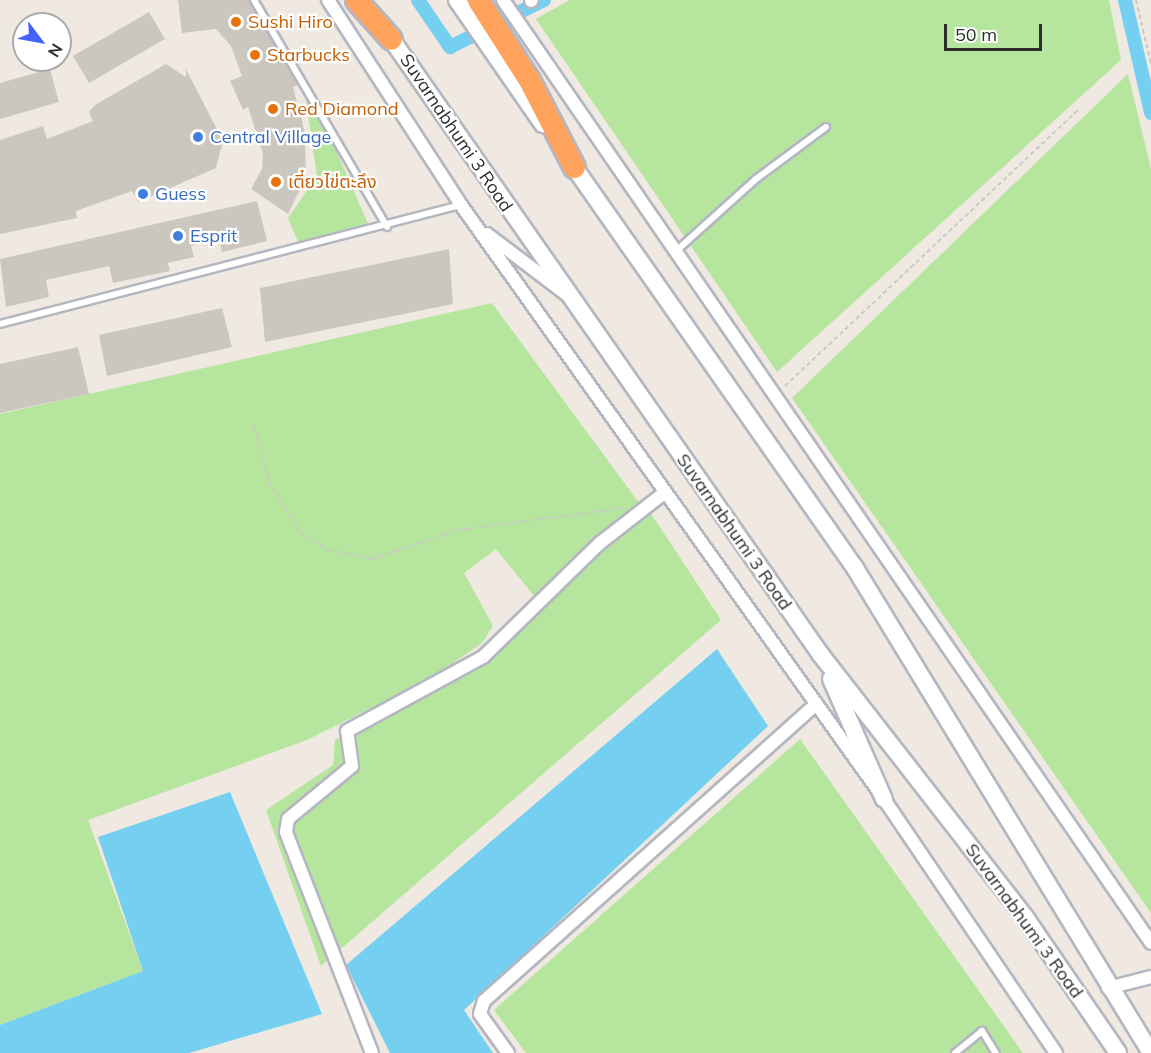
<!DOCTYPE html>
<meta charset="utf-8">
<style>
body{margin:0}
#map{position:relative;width:1151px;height:1053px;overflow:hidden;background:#efe9e1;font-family:Mulish,"Noto Sans Thai",sans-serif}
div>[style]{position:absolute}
.green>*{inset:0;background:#b6e59e}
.water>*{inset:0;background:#75cff0}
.canal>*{height:14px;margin:-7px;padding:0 7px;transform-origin:7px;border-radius:7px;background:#75cff0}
.building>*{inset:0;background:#cbc7bf}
.path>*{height:2px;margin-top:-1px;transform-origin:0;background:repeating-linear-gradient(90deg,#c9c9c9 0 4.5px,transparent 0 7.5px)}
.roads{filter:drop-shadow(2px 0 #b4b7c1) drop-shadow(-2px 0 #b4b7c1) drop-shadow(0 2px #b4b7c1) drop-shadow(0 -2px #b4b7c1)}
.lane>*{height:6px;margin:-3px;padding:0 3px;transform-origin:3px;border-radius:3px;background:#fff}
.street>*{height:12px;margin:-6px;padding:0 6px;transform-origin:6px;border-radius:6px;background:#fff}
.secondary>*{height:16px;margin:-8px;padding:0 8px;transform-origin:8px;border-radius:8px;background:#fff}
.highway>*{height:21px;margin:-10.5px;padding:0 10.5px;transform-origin:10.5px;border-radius:10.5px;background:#ffa35c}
.dots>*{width:16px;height:16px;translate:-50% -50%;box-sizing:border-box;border:3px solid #fff;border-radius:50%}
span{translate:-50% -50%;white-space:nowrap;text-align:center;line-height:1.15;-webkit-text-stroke:4.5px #fff;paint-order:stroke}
.food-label{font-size:18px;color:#c56008}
.left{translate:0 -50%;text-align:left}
.street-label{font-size:18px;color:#2e2e2e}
.shop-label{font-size:18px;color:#366cbe}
.north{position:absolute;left:12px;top:12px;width:60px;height:60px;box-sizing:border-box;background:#fff;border:2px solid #ababab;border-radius:50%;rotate:122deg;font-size:16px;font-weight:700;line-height:24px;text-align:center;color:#2e2e2e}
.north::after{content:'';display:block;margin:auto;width:21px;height:27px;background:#4264fb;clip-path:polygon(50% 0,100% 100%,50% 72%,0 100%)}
.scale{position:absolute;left:944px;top:24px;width:98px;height:27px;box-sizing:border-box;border:3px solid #2e2e2e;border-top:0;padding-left:8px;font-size:18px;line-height:21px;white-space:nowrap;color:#2e2e2e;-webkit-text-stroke:4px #fff;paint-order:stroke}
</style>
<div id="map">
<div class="green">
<i style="clip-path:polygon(570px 0,1109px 0,1121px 60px,777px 372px,536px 19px)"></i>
<i style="clip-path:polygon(302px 72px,369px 226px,299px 244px,288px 218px,317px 176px)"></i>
<i style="clip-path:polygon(1128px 74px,1151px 169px,1151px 913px,792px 398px)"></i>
<i style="clip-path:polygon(492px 303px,642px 507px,534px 596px,496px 549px,464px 573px,493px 626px,482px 643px,433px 677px,307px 740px,88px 820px,143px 971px,0 1025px,0 414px)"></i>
<i style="clip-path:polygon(650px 512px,721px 620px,321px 966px,266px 810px,333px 765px,335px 740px,441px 689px)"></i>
<i style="clip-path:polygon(800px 739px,1023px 1053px,526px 1053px,494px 1010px)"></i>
</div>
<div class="water">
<i style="clip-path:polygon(717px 649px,768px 726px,464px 1010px,493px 1053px,390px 1053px,346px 965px)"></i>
<i style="clip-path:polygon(230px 792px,322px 1014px,189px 1053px,0 1053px,0 1025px,143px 971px,98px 837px)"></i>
</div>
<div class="canal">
<i style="left:418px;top:0;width:57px;rotate:55.8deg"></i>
<i style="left:450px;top:47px;width:105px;rotate:-26.6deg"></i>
<i style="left:1125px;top:0;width:116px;rotate:77deg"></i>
</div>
<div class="building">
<i style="clip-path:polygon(178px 0,249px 0,298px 85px,293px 87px,305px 133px,306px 177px,288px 214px,251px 189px,262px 169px,263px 153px,248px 107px,243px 110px,230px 81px,242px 76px,231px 46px,216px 29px,182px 33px)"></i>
<i style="clip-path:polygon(149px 12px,165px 39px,89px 83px,73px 56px)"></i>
<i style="clip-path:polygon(166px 64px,186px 77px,186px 69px,223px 141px,216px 168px,138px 202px,132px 191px,76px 211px,77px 218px,0 234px,0 140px,43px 126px,47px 139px,93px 121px,89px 112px,95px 105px)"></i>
<i style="clip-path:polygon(50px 69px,59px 102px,0 119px,0 83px)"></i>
<i style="clip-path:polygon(257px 201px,267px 241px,222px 252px,219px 239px,191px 246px,194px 257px,168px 263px,170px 271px,113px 283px,109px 266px,46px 280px,49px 297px,6px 307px,0 259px)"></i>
<i style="clip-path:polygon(449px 249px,453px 304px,265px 342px,260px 288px)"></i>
<i style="clip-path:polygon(222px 308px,232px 347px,107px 376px,99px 335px)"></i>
<i style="clip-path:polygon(78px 347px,89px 394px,0 413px,0 364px)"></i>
</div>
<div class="path">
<i style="left:1136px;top:0;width:66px;rotate:76.8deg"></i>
<i style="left:785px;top:386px;width:403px;rotate:-43.3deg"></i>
<i style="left:254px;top:425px;width:59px;rotate:75.3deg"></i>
<i style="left:269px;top:482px;width:60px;rotate:57.9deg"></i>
<i style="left:301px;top:533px;width:32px;rotate:32deg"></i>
<i style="left:328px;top:550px;width:46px;rotate:11.3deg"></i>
<i style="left:373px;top:559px;width:89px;rotate:-19deg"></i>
<i style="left:457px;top:530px;width:168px;rotate:-7.5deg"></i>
</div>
<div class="roads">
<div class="lane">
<i style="left:254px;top:0;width:263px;rotate:59.6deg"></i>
<i style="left:675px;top:252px;width:109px;rotate:-42deg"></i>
<i style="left:756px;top:179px;width:87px;rotate:-36.6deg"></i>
<i style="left:0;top:324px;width:476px;rotate:-14.5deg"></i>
<i style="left:955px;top:1053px;width:35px;rotate:-39deg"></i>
<i style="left:982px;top:1031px;width:26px;rotate:58deg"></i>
</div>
<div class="street">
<i style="left:328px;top:0;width:244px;rotate:57deg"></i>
<i style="left:461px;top:205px;width:729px;rotate:54.54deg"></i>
<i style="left:884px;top:799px;width:307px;rotate:55.9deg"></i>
<i style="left:503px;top:0;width:1144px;rotate:55.5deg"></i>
<i style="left:531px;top:1px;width:1px;rotate:-45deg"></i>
<i style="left:487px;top:234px;width:99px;rotate:37.2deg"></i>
<i style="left:1108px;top:988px;width:44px;rotate:-14.3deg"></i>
<i style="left:372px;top:1053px;width:237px;rotate:-111.3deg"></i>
<i style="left:286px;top:832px;width:13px;rotate:-81deg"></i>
<i style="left:288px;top:819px;width:83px;rotate:-39.6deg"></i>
<i style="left:352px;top:766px;width:35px;rotate:-98deg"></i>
<i style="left:347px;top:731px;width:155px;rotate:-28.6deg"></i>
<i style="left:483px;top:657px;width:163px;rotate:-44.3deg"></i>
<i style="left:600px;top:543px;width:81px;rotate:-38deg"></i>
<i style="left:508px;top:1053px;width:48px;rotate:-125.7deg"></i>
<i style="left:480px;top:1014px;width:14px;rotate:-73deg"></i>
<i style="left:484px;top:1001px;width:443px;rotate:-41.8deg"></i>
</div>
<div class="secondary">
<i style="left:457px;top:0;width:151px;rotate:55.3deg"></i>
<i style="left:385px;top:30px;width:762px;rotate:55.1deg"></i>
<i style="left:821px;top:655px;width:332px;rotate:52.1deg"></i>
<i style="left:1025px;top:917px;width:165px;rotate:55.6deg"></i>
<i style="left:567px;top:157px;width:502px;rotate:54.98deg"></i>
<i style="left:855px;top:568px;width:568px;rotate:58.6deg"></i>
<i style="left:831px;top:679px;width:131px;rotate:66.2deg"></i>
</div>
<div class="highway">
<i style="left:356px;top:0;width:52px;rotate:48.1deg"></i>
<i style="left:478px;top:0;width:95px;rotate:57.5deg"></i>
<i style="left:529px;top:80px;width:98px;rotate:62.7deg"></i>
</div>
</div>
<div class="dots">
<i style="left:236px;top:22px;background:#e8710a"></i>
<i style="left:255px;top:55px;background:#e8710a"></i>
<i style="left:273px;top:109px;background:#e8710a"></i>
<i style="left:198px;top:137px;background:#3f7fe0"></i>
<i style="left:276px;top:182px;background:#e8710a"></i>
<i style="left:143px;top:194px;background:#3f7fe0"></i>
<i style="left:178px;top:236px;background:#3f7fe0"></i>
</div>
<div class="food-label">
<span class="left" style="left:248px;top:22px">Sushi Hiro</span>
<span class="left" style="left:267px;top:55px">Starbucks</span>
<span class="left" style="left:285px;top:109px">Red Diamond</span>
<span class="left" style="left:288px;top:182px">เตี๋ยวไข่ตะลึง</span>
</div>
<div class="street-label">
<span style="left:456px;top:133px;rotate:56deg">Suvarnabhumi 3 Road</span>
<span style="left:734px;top:532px;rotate:55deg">Suvarnabhumi 3 Road</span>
<span style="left:1024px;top:921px;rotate:54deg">Suvarnabhumi 3 Road</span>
</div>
<div class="shop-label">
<span class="left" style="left:210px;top:137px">Central Village</span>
<span class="left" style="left:155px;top:194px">Guess</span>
<span class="left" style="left:190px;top:236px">Esprit</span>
</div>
<div class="north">N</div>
<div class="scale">50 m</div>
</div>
